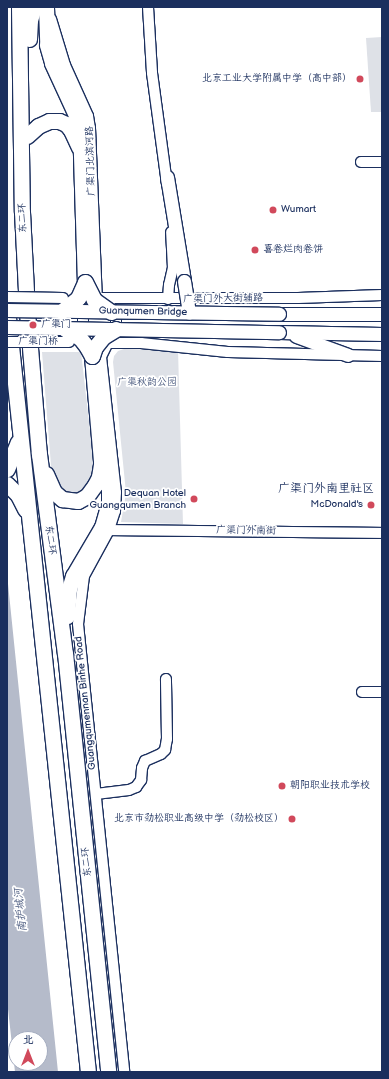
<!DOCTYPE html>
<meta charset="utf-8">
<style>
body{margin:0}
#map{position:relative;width:389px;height:1079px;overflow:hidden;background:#fff;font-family:"Balsamiq Sans","LXGW WenKai TC",sans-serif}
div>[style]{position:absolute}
.green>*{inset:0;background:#dee1e7}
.water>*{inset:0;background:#b5bbca}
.roads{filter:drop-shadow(1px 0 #1b2f5e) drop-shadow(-1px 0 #1b2f5e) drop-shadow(0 1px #1b2f5e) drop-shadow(0 -1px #1b2f5e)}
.minor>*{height:10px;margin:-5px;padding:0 5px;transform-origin:5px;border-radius:5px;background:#fff}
.major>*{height:13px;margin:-6.5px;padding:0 6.5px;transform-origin:6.5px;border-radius:6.5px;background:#fff}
.highway>*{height:15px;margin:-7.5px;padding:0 7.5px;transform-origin:7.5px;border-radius:7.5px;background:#fff}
.bridges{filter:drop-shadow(1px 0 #1b2f5e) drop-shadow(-1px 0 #1b2f5e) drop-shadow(0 1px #1b2f5e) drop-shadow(0 -1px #1b2f5e)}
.minor-bridge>*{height:10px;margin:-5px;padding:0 5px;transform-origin:5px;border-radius:5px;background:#fff}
.major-bridge>*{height:13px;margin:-6.5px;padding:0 6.5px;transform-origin:6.5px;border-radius:6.5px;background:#fff}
.highway-bridge>*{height:15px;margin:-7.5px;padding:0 7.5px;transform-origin:7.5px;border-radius:7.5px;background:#fff}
.dots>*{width:11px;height:11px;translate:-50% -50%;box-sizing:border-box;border:2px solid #fff;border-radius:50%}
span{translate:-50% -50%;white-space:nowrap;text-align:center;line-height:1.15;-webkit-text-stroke:3.5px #fff;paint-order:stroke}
.poi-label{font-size:10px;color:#1b2f5e}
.right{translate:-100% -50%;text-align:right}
.left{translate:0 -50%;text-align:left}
.street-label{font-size:10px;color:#1b2f5e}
.park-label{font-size:10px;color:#4c5c80}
.water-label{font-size:11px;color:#49597e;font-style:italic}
.quarter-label{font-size:12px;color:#1b2f5e}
.frame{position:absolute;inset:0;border:8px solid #1b2f5e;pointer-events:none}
.north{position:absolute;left:8px;top:1031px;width:40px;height:40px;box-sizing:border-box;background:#fff;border:1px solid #a4acbf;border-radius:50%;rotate:0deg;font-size:11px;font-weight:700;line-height:16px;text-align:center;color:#1b2f5e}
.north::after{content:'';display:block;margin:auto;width:14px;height:18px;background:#d1495b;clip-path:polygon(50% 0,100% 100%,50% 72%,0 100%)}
</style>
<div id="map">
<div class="green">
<i style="clip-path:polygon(382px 37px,382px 112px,371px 112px,366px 38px)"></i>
<i style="clip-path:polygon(124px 349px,178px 350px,183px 524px,121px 522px,126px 493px,113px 362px,114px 356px,118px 351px)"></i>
<i style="clip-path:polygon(42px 352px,81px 352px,95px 474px,87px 491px,76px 496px,66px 495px,52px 478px)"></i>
</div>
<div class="water">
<i style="clip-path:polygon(evenodd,7px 574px,58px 1072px,15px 1072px,7px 1000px,7px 574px,16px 1039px,40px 1039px,40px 1063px,16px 1063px,16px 1039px)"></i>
</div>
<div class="roads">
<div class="minor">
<i style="left:148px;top:7px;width:66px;rotate:86.5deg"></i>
<i style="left:152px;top:73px;width:112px;rotate:82.3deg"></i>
<i style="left:51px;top:19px;width:48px;rotate:73.1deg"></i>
<i style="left:65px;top:65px;width:56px;rotate:65.7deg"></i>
<i style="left:88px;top:116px;width:12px;rotate:81deg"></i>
<i style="left:90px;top:128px;width:171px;rotate:87.7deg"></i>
<i style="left:361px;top:162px;width:21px"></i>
<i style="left:92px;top:298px;width:206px"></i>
<i style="left:298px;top:298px;width:84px;rotate:-2deg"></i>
<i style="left:168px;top:299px;width:14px;rotate:-86deg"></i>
<i style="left:169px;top:285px;width:17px;rotate:-77deg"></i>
<i style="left:173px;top:268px;width:36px;rotate:-93deg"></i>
<i style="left:86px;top:305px;width:9px;rotate:108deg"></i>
<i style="left:83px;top:314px;width:12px;rotate:90deg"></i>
<i style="left:83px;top:326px;width:19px;rotate:62deg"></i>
<i style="left:111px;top:307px;width:9px;rotate:58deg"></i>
<i style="left:116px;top:315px;width:11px;rotate:90deg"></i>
<i style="left:116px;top:326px;width:34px;rotate:116deg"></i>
<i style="left:101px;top:357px;width:136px;rotate:83.7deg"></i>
<i style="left:116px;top:492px;width:19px;rotate:93deg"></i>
<i style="left:115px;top:511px;width:20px;rotate:108deg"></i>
<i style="left:109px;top:530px;width:52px;rotate:118.5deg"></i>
<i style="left:84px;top:576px;width:48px;rotate:97.1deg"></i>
<i style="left:78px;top:624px;width:450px;rotate:84.1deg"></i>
<i style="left:103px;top:343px;width:38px"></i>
<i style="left:141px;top:343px;width:87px;rotate:5.9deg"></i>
<i style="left:228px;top:352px;width:154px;rotate:1.5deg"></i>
<i style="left:109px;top:530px;width:273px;rotate:0.6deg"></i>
<i style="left:362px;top:692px;width:20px"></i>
<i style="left:96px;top:794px;width:33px;rotate:-7deg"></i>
<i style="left:129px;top:790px;width:8px;rotate:-23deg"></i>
<i style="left:136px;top:787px;width:9px;rotate:-54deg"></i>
<i style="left:141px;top:780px;width:12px;rotate:-85deg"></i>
<i style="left:142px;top:768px;width:8px;rotate:-67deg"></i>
<i style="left:145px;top:761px;width:17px;rotate:-24deg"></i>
<i style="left:161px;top:754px;width:6px;rotate:-45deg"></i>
<i style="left:165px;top:750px;width:11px;rotate:-80deg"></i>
<i style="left:167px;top:739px;width:60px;rotate:-91deg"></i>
</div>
<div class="major">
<i style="left:167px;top:177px;width:105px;rotate:80.7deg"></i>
<i style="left:279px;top:314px;width:103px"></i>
<i style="left:279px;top:332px;width:103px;rotate:1.1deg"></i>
<i style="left:296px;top:336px;width:55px;rotate:20.1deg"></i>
</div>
<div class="highway">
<i style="left:19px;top:7px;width:205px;rotate:89.2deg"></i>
<i style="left:22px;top:212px;width:100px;rotate:87.1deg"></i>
<i style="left:27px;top:312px;width:143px;rotate:85.2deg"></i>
<i style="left:39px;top:454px;width:201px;rotate:82.6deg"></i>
<i style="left:65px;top:653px;width:421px;rotate:84.1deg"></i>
<i style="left:46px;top:7px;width:38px;rotate:88deg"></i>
<i style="left:47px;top:45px;width:19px;rotate:74deg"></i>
<i style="left:52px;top:63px;width:67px;rotate:65.3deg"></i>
<i style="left:80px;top:124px;width:158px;rotate:88.2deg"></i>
<i style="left:29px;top:39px;width:19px;rotate:-87deg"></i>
<i style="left:30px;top:20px;width:14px;rotate:-73deg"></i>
<i style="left:27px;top:136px;width:15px;rotate:-42deg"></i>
<i style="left:38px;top:126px;width:12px;rotate:-24deg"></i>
<i style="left:49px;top:121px;width:10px"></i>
<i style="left:59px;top:121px;width:8px;rotate:23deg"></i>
<i style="left:66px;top:124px;width:8px;rotate:50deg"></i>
<i style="left:71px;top:130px;width:19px;rotate:65deg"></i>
<i style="left:7px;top:308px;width:768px;rotate:83.95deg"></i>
<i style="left:7px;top:469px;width:29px;rotate:-68deg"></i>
<i style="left:46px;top:474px;width:20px;rotate:66deg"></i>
<i style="left:54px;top:492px;width:11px;rotate:41deg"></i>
<i style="left:62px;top:499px;width:16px;rotate:7deg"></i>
<i style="left:78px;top:501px;width:10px;rotate:-29deg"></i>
<i style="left:87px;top:496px;width:14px;rotate:-54deg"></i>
<i style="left:95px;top:485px;width:9px;rotate:-63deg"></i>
<i style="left:99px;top:477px;width:13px;rotate:-81deg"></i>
<i style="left:7px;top:484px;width:16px;rotate:45deg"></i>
<i style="left:18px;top:495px;width:16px;rotate:63deg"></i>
<i style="left:67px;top:616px;width:27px;rotate:-86deg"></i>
<i style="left:69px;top:589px;width:14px;rotate:-73deg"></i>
<i style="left:73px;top:576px;width:57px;rotate:-59.4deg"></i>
<i style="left:102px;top:527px;width:26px;rotate:-74deg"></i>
<i style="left:109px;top:502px;width:13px;rotate:-90deg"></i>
<i style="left:109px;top:489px;width:29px;rotate:-106deg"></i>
<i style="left:101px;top:461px;width:105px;rotate:-94.9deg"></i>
</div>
</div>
<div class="bridges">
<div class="minor-bridge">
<i style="left:7px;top:297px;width:56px;rotate:1deg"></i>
<i style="left:7px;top:342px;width:62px"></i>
</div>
<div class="major-bridge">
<i style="left:184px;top:281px;width:32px;rotate:81deg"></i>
<i style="left:7px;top:310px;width:272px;rotate:0.8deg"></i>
<i style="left:7px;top:327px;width:272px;rotate:1.1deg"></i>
</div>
<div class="highway-bridge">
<i style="left:85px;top:282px;width:20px;rotate:63deg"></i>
<i style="left:94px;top:300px;width:21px;rotate:35deg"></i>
<i style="left:62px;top:311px;width:21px;rotate:-39deg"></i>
<i style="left:78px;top:298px;width:17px;rotate:-66deg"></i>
<i style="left:65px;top:329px;width:17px;rotate:31deg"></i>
<i style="left:80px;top:338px;width:11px;rotate:52deg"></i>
<i style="left:87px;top:347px;width:10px;rotate:61deg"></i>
<i style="left:92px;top:356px;width:9px;rotate:-72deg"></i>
<i style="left:95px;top:347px;width:13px;rotate:-51deg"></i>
<i style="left:103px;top:337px;width:15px;rotate:-32deg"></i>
</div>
</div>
<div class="dots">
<i style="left:360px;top:79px;background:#d1495b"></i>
<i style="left:273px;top:210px;background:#d1495b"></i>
<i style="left:255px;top:250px;background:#d1495b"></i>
<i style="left:33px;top:325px;background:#d1495b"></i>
<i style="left:194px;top:499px;background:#d1495b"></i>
<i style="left:371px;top:505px;background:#d1495b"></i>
<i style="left:282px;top:786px;background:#d1495b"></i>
<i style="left:292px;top:819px;background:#d1495b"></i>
</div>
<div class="poi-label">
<span class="right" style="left:352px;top:79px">北京工业大学附属中学（高中部）</span>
<span class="left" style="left:281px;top:210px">Wumart</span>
<span class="left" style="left:263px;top:250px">喜卷烂肉卷饼</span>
<span class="left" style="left:41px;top:325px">广渠门</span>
<span class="right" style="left:186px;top:499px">Dequan Hotel<br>Guangqumen Branch</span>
<span class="right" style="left:363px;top:505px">McDonald's</span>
<span class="left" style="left:290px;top:786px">朝阳职业技术学校</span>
<span class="right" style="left:284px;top:819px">北京市劲松职业高级中学（劲松校区）</span>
</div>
<div class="street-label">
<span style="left:91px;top:161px;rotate:-92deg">广渠门北滨河路</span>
<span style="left:23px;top:218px;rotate:-92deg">东二环</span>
<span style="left:223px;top:299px;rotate:-1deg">广渠门外大街辅路</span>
<span style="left:143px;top:312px;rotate:1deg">Guanqumen Bridge</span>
<span style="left:38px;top:342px">广渠门桥</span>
<span style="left:246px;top:531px;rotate:1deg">广渠门外南街</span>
<span style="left:50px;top:540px;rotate:82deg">东二环</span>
<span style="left:86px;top:703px;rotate:-96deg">Guangqumennan Binhe Road</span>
<span style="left:87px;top:862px;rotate:-96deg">东二环</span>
</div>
<div class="park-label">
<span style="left:147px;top:383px">广渠秋韵公园</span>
</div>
<div class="water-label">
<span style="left:21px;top:910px;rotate:-96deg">南护城河</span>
</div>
<div class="quarter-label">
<span style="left:326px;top:489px">广渠门外南里社区</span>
</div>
<div class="frame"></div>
<div class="north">北</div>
</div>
